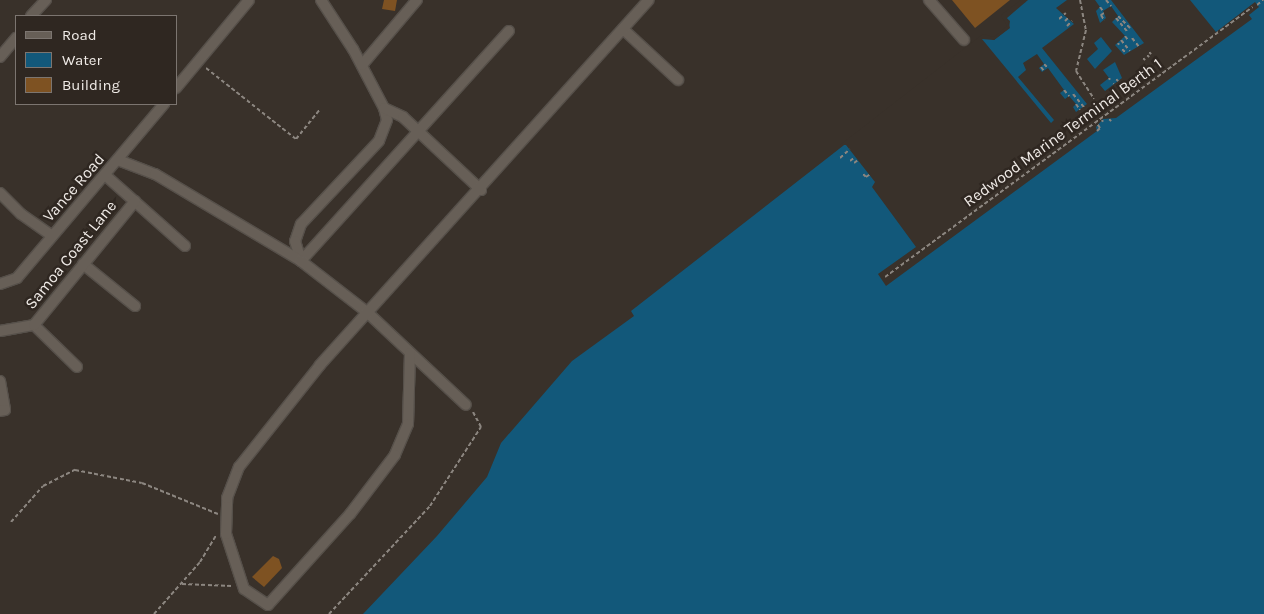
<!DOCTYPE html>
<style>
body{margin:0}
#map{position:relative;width:1264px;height:614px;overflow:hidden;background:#39312a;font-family:Karla,sans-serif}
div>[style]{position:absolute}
.water>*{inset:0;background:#12587a}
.pier>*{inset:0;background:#39312a}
.building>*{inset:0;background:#7e5222}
.path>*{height:2px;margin-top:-1px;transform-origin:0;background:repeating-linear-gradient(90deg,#8c8680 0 4px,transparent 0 6.5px)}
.roads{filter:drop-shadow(1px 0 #56504a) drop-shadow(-1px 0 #56504a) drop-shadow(0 1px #56504a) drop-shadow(0 -1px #56504a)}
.minor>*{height:10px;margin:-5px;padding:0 5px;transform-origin:5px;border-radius:5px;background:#675f57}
span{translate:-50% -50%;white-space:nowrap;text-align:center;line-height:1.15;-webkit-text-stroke:5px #2f2721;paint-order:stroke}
.street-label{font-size:16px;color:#f0ebe7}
.legend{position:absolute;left:15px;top:15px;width:162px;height:90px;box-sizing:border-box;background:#2f2721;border:1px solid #7c7570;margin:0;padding:6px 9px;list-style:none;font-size:15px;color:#f0ebe7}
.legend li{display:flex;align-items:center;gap:10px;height:25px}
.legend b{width:25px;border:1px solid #7c7570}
</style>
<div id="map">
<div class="water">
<i style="clip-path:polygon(1024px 0,1264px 0,1264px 614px,363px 614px,437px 536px,487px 477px,501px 443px,572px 361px,634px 316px,631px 311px,984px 36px,994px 40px,1009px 28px,1010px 21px,1003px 15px)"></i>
</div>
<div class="pier">
<i style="clip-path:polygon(evenodd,1021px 0,1028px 0,1007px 18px,1010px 28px,994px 40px,982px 39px,1051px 123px,1054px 120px,1018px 77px,1026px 70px,1023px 63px,1037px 54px,1044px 64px,1039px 68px,1042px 72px,1048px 68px,1064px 90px,1060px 93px,1065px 99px,1069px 96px,1076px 104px,1073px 107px,1076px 112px,1087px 104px,1042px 48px,1074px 24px,1056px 8px,1067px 0,1095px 0,1100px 7px,1096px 11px,1100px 23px,1106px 18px,1103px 11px,1111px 6px,1118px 16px,1112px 22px,1125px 36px,1115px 45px,1124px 55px,1144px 43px,1111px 0,1190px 0,1216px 32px,1255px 2px,1259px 7px,1249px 15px,1252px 19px,1116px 118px,1103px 119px,1096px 127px,1097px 131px,886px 286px,878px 274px,916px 247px,872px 187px,875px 182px,846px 145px,840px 145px,983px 34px,994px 37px,1007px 26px,1001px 15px,1021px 0,1101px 37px,1112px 51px,1095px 69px,1087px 59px,1098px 49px,1094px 43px,1101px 37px,1021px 0,1115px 62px,1122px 78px,1105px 91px,1100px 85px,1109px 78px,1103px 70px,1115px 62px)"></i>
</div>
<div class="building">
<i style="clip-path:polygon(384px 0,397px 0,395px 11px,382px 9px)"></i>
<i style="clip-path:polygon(952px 0,1010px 0,975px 28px)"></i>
<i style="clip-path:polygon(273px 556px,279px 559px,282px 568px,264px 587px,252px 577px)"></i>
</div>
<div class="path">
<i style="left:1080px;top:0;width:31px;rotate:79deg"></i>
<i style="left:1086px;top:30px;width:42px;rotate:103.7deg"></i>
<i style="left:1076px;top:71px;width:33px;rotate:57deg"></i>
<i style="left:1106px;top:0;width:8px;rotate:50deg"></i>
<i style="left:1257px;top:5px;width:8px;rotate:-40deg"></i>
<i style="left:1100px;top:7px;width:5px;rotate:53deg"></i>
<i style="left:1104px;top:13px;width:4px;rotate:146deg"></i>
<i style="left:1101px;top:15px;width:6px;rotate:59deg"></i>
<i style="left:1118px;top:16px;width:17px;rotate:45deg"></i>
<i style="left:1116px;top:18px;width:17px;rotate:50deg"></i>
<i style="left:1059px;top:19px;width:9px;rotate:-41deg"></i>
<i style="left:1065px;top:21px;width:6px;rotate:-45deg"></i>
<i style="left:1067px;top:26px;width:7px;rotate:-45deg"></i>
<i style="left:1125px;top:36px;width:5px;rotate:53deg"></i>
<i style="left:1132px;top:38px;width:13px;rotate:51deg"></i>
<i style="left:1121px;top:40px;width:14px;rotate:51deg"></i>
<i style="left:1118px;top:43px;width:2px;rotate:63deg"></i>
<i style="left:1122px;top:49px;width:6px;rotate:45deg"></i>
<i style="left:1149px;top:52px;width:3px;rotate:45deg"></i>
<i style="left:1147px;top:55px;width:3px;rotate:45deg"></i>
<i style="left:1143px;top:58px;width:3px;rotate:45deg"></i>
<i style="left:1044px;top:64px;width:6px;rotate:45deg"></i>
<i style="left:1041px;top:67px;width:5px;rotate:53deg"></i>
<i style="left:206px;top:68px;width:115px;rotate:38.3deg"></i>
<i style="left:296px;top:139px;width:38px;rotate:-51deg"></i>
<i style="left:1109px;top:78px;width:2px;rotate:63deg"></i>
<i style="left:1116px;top:79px;width:3px;rotate:45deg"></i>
<i style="left:1113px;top:83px;width:1px;rotate:45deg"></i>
<i style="left:1064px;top:90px;width:8px;rotate:50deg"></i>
<i style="left:1073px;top:94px;width:17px;rotate:50deg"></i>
<i style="left:1076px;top:104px;width:7px;rotate:56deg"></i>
<i style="left:1109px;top:119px;width:3px;rotate:45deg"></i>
<i style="left:1102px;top:120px;width:2px;rotate:63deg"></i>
<i style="left:1097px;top:131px;width:4px;rotate:-45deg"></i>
<i style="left:1100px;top:128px;width:4px;rotate:-124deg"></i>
<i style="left:840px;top:158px;width:13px;rotate:-42deg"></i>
<i style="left:850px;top:161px;width:6px;rotate:-39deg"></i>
<i style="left:854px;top:163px;width:5px;rotate:-37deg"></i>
<i style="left:863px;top:174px;width:4px;rotate:45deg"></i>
<i style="left:866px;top:177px;width:4px;rotate:-34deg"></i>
<i style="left:885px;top:277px;width:456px;rotate:-36.3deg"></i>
<i style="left:11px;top:522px;width:48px;rotate:-48.4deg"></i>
<i style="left:43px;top:486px;width:36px;rotate:-27deg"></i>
<i style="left:75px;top:470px;width:68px;rotate:11deg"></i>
<i style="left:142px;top:483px;width:82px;rotate:22.2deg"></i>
<i style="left:182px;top:584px;width:50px;rotate:2.3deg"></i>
<i style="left:154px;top:614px;width:69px;rotate:-48.5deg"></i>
<i style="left:200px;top:562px;width:31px;rotate:-59deg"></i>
<i style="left:329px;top:614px;width:148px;rotate:-46.9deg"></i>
<i style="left:430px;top:506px;width:94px;rotate:-57.2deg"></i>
<i style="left:481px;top:427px;width:17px;rotate:-118deg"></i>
</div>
<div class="roads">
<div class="minor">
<i style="left:321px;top:0;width:59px;rotate:56.9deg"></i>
<i style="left:353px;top:49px;width:67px;rotate:62.3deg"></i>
<i style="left:384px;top:108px;width:12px;rotate:76deg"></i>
<i style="left:387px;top:120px;width:22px;rotate:111deg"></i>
<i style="left:379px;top:141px;width:114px;rotate:133.2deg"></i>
<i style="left:301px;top:224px;width:18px;rotate:109deg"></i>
<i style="left:295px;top:241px;width:21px;rotate:73deg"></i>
<i style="left:301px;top:261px;width:310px;rotate:-47.9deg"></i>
<i style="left:929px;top:0;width:53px;rotate:48.8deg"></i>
<i style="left:31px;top:16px;width:22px;rotate:-47deg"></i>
<i style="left:623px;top:29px;width:75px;rotate:42.8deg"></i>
<i style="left:0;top:57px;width:25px;rotate:-50deg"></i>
<i style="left:362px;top:65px;width:85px;rotate:-49.8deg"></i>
<i style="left:176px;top:88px;width:114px;rotate:-50.3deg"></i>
<i style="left:384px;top:108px;width:21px;rotate:25deg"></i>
<i style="left:403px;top:117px;width:107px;rotate:43.1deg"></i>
<i style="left:118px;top:160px;width:40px;rotate:21deg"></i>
<i style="left:155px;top:174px;width:170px;rotate:30.8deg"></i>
<i style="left:301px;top:261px;width:85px;rotate:37.8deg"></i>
<i style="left:368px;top:313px;width:134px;rotate:43.2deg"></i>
<i style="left:105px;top:175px;width:107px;rotate:41.6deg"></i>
<i style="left:0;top:193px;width:30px;rotate:45deg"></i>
<i style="left:21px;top:214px;width:38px;rotate:35deg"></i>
<i style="left:83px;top:264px;width:67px;rotate:38.9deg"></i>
<i style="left:0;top:284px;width:18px;rotate:-19deg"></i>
<i style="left:17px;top:278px;width:228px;rotate:-49.8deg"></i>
<i style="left:34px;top:325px;width:60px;rotate:44.3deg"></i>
<i style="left:0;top:331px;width:35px;rotate:-10deg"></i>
<i style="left:34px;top:325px;width:160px;rotate:-50.8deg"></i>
<i style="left:410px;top:353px;width:71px;rotate:91.6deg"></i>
<i style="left:408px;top:424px;width:34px;rotate:113deg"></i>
<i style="left:395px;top:455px;width:74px;rotate:127.3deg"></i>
<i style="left:350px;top:514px;width:122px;rotate:132deg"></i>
<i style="left:268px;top:605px;width:29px;rotate:-146deg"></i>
<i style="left:244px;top:589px;width:58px;rotate:-108.1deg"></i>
<i style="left:226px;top:534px;width:36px;rotate:-88deg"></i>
<i style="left:227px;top:498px;width:33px;rotate:-69deg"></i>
<i style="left:239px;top:467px;width:130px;rotate:-51.5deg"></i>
<i style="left:320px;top:365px;width:491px;rotate:-48deg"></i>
<i style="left:0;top:381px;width:29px;rotate:80deg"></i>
<i style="left:5px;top:410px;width:5px;rotate:169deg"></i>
</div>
</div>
<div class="street-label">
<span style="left:1063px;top:133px;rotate:-36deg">Redwood Marine Terminal Berth 1</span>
<span style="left:74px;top:188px;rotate:-49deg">Vance Road</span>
<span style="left:71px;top:255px;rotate:-51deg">Samoa Coast Lane</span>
</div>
<ul class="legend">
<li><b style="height:6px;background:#675f57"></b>Road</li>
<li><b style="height:14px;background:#12587a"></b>Water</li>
<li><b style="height:14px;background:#7e5222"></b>Building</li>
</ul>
</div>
